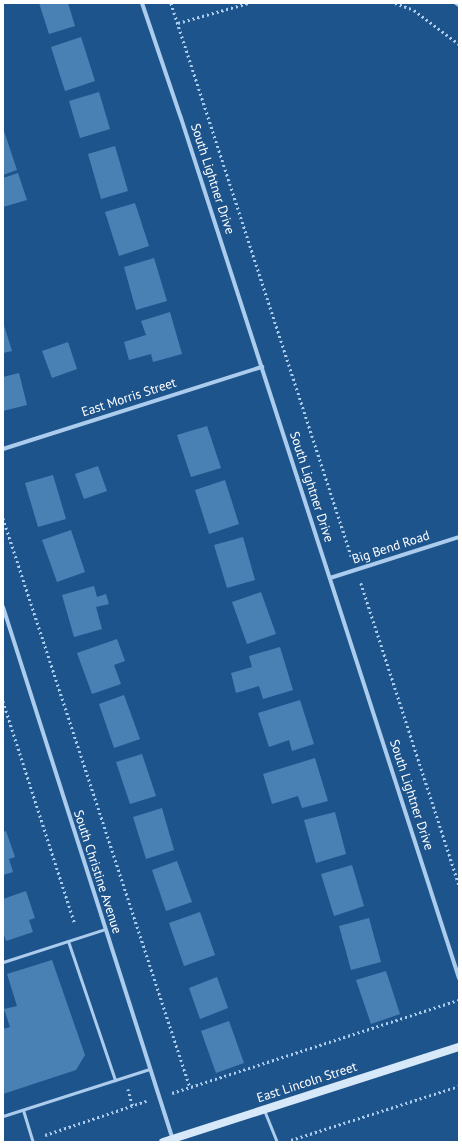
<!DOCTYPE html>
<style>
body{margin:0}
#map{position:relative;width:462px;height:1145px;overflow:hidden;background:#1e548c;font-family:"PT Sans",sans-serif}
div>[style]{position:absolute}
.building>*{inset:0;background:#4a81b5}
.path>*{height:2.5px;margin-top:-1.25px;transform-origin:0;background:repeating-linear-gradient(90deg,#abccec 0 2px,transparent 0 5px)}
.lane>*{height:3px;margin:-1.5px;padding:0 1.5px;transform-origin:1.5px;border-radius:1.5px;background:#abccec}
.street>*{height:4px;margin:-2px;padding:0 2px;transform-origin:2px;border-radius:2px;background:#abccec}
.secondary>*{height:8px;margin:-4px;padding:0 4px;transform-origin:4px;border-radius:4px;background:#d7e8f9}
span{translate:-50% -50%;white-space:nowrap;text-align:center;line-height:1.15;-webkit-text-stroke:3px #1e548c;paint-order:stroke}
.street-label{font-size:13px;color:#fff}
.frame{position:absolute;inset:0;border:4px solid #fff;pointer-events:none}
</style>
<div id="map">
<div class="building">
<i style="clip-path:polygon(39px 3px,68px 3px,75px 26px,49px 34px)"></i>
<i style="clip-path:polygon(81px 37px,95px 81px,65px 91px,51px 47px)"></i>
<i style="clip-path:polygon(99px 92px,110px 129px,80px 138px,69px 101px)"></i>
<i style="clip-path:polygon(3px 128px,17px 170px,3px 175px)"></i>
<i style="clip-path:polygon(115px 146px,128px 191px,101px 199px,88px 154px)"></i>
<i style="clip-path:polygon(18px 173px,27px 200px,3px 207px,3px 178px)"></i>
<i style="clip-path:polygon(135px 203px,149px 246px,119px 256px,105px 212px)"></i>
<i style="clip-path:polygon(154px 258px,167px 301px,136px 310px,124px 267px)"></i>
<i style="clip-path:polygon(170px 312px,182px 354px,153px 362px,151px 354px,129px 360px,124px 342px,146px 335px,141px 321px)"></i>
<i style="clip-path:polygon(3px 322px,12px 351px,3px 353px)"></i>
<i style="clip-path:polygon(68px 342px,77px 369px,52px 378px,42px 351px)"></i>
<i style="clip-path:polygon(19px 373px,27px 405px,3px 411px,3px 377px)"></i>
<i style="clip-path:polygon(207px 426px,221px 468px,191px 477px,177px 435px)"></i>
<i style="clip-path:polygon(98px 466px,107px 491px,84px 499px,75px 474px)"></i>
<i style="clip-path:polygon(53px 475px,66px 519px,38px 527px,25px 483px)"></i>
<i style="clip-path:polygon(225px 480px,239px 524px,209px 534px,195px 490px)"></i>
<i style="clip-path:polygon(71px 530px,85px 572px,57px 582px,42px 540px)"></i>
<i style="clip-path:polygon(243px 537px,255px 580px,227px 588px,214px 545px)"></i>
<i style="clip-path:polygon(94px 586px,97px 597px,106px 594px,109px 604px,96px 607px,102px 629px,74px 637px,62px 595px)"></i>
<i style="clip-path:polygon(261px 592px,276px 634px,247px 644px,232px 602px)"></i>
<i style="clip-path:polygon(117px 639px,125px 661px,114px 665px,121px 684px,92px 694px,77px 653px)"></i>
<i style="clip-path:polygon(280px 647px,293px 690px,263px 699px,259px 686px,236px 693px,231px 673px,252px 667px,249px 656px)"></i>
<i style="clip-path:polygon(124px 695px,140px 739px,114px 748px,99px 704px)"></i>
<i style="clip-path:polygon(300px 700px,314px 744px,292px 751px,289px 740px,269px 747px,258px 713px)"></i>
<i style="clip-path:polygon(142px 754px,156px 796px,130px 804px,116px 762px)"></i>
<i style="clip-path:polygon(315px 758px,328px 801px,302px 808px,298px 796px,272px 804px,263px 774px)"></i>
<i style="clip-path:polygon(162px 808px,174px 850px,146px 859px,133px 817px)"></i>
<i style="clip-path:polygon(335px 812px,346px 854px,316px 863px,304px 820px)"></i>
<i style="clip-path:polygon(6px 831px,15px 857px,9px 859px,13px 872px,3px 875px,3px 832px)"></i>
<i style="clip-path:polygon(177px 861px,192px 902px,166px 911px,152px 870px)"></i>
<i style="clip-path:polygon(352px 865px,364px 906px,334px 916px,321px 874px)"></i>
<i style="clip-path:polygon(26px 891px,35px 918px,29px 920px,33px 932px,6px 941px,3px 932px,3px 899px)"></i>
<i style="clip-path:polygon(200px 912px,215px 955px,184px 966px,169px 923px)"></i>
<i style="clip-path:polygon(369px 918px,381px 962px,351px 970px,339px 926px)"></i>
<i style="clip-path:polygon(52px 960px,85px 1055px,76px 1070px,3px 1094px,3px 1029px,10px 1027px,4px 1009px,17px 1006px,7px 974px)"></i>
<i style="clip-path:polygon(386px 971px,400px 1014px,371px 1024px,356px 980px)"></i>
<i style="clip-path:polygon(217px 977px,228px 1008px,200px 1019px,189px 988px)"></i>
<i style="clip-path:polygon(229px 1021px,244px 1063px,216px 1073px,201px 1031px)"></i>
</div>
<div class="path">
<i style="left:171px;top:3px;width:584px;rotate:71.94deg"></i>
<i style="left:395px;top:3px;width:20px;rotate:20deg"></i>
<i style="left:414px;top:10px;width:56px;rotate:37.1deg"></i>
<i style="left:178px;top:23px;width:73px;rotate:-15.9deg"></i>
<i style="left:3px;top:518px;width:599px;rotate:71.81deg"></i>
<i style="left:361px;top:583px;width:318px;rotate:72deg"></i>
<i style="left:3px;top:701px;width:234px;rotate:72.1deg"></i>
<i style="left:128px;top:1089px;width:18px;rotate:74deg"></i>
<i style="left:172px;top:1093px;width:302px;rotate:-18deg"></i>
<i style="left:45px;top:1135px;width:107px;rotate:-18.6deg"></i>
<i style="left:291px;top:1140px;width:176px;rotate:-17.8deg"></i>
</div>
<div class="lane">
<i style="left:68px;top:941px;width:147px;rotate:71.3deg"></i>
<i style="left:3px;top:962px;width:107px;rotate:-17.9deg"></i>
<i style="left:23px;top:1110px;width:34px;rotate:73deg"></i>
<i style="left:264px;top:1110px;width:35px;rotate:68deg"></i>
<i style="left:3px;top:1116px;width:153px;rotate:-17.8deg"></i>
</div>
<div class="street">
<i style="left:142px;top:3px;width:121px;rotate:71.3deg"></i>
<i style="left:181px;top:118px;width:904px;rotate:72.09deg"></i>
<i style="left:456px;top:3px;width:4px;rotate:34deg"></i>
<i style="left:3px;top:449px;width:272px;rotate:-17.6deg"></i>
<i style="left:330px;top:578px;width:135px;rotate:-17.6deg"></i>
<i style="left:3px;top:607px;width:559px;rotate:72.31deg"></i>
</div>
<div class="secondary">
<i style="left:163px;top:1142px;width:311px;rotate:-17.8deg"></i>
</div>
<div class="street-label">
<span style="left:212px;top:179px;rotate:72deg">South Lightner Drive</span>
<span style="left:129px;top:398px;rotate:-18deg">East Morris Street</span>
<span style="left:311px;top:487px;rotate:72deg">South Lightner Drive</span>
<span style="left:391px;top:548px;rotate:-18deg">Big Bend Road</span>
<span style="left:411px;top:795px;rotate:72deg">South Lightner Drive</span>
<span style="left:97px;top:872px;rotate:72deg">South Christine Avenue</span>
<span style="left:307px;top:1083px;rotate:-18deg">East Lincoln Street</span>
</div>
<div class="frame"></div>
</div>
